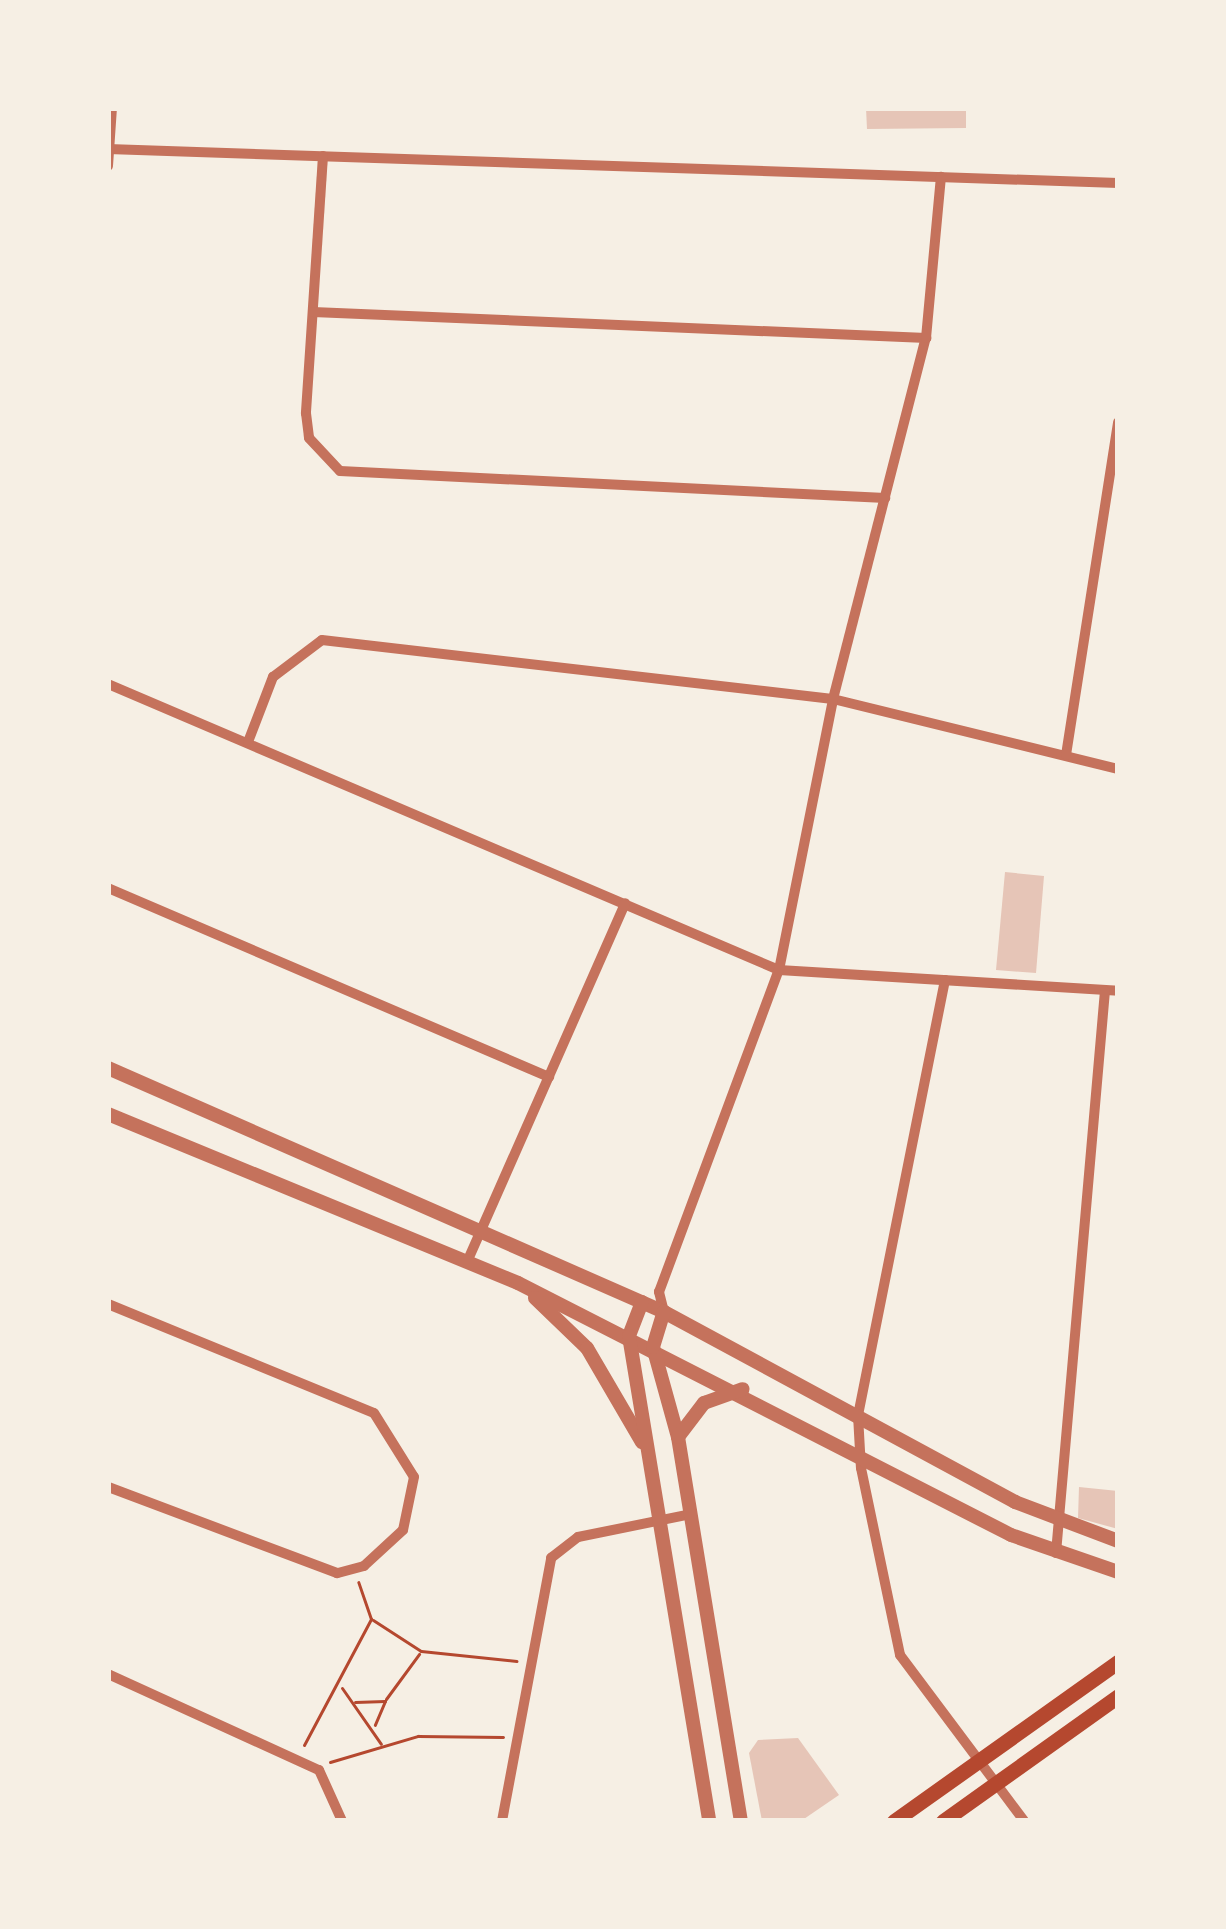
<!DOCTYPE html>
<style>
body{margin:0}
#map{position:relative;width:1226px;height:1929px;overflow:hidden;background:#f6efe4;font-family:Ubuntu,sans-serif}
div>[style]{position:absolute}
.building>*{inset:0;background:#e6c5b7}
.path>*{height:3px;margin:-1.5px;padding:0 1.5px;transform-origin:1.5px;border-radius:1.5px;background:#b5482f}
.minor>*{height:10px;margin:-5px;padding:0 5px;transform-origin:5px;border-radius:5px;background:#c5725c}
.tertiary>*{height:14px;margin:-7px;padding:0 7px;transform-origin:7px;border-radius:7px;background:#c5725c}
.secondary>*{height:15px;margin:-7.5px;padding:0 7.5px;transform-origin:7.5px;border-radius:7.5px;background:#b5482f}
span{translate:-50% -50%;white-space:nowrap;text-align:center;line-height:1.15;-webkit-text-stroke:12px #f6efe4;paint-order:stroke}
.frame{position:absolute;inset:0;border:111px solid #f6efe4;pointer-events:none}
</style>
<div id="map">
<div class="building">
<i style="clip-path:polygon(866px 108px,966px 108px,966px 128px,867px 129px)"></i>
<i style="clip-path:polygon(1005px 872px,1044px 876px,1036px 973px,996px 970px)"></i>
<i style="clip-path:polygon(1079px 1487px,1118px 1491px,1118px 1529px,1078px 1518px)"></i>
<i style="clip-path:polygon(798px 1738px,839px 1795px,801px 1821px,762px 1821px,749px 1753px,758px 1740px)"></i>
</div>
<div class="path">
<i style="left:373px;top:1620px;width:57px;rotate:32.9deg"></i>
<i style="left:421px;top:1651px;width:96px;rotate:6deg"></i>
<i style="left:342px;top:1688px;width:68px;rotate:55.1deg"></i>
<i style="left:386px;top:1699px;width:56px;rotate:-53.7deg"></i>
<i style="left:355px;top:1702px;width:30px;rotate:-2deg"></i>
<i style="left:385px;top:1701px;width:26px;rotate:113deg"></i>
<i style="left:304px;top:1745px;width:143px;rotate:-62deg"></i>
<i style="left:371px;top:1619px;width:39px;rotate:-109deg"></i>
<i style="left:330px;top:1762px;width:92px;rotate:-16.5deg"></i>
<i style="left:418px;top:1736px;width:85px;rotate:0.7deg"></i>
</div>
<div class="minor">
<i style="left:108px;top:149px;width:1011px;rotate:1.93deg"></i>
<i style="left:323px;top:156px;width:258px;rotate:93.8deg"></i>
<i style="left:306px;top:413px;width:25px;rotate:83deg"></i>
<i style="left:309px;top:438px;width:45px;rotate:46.8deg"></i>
<i style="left:340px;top:471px;width:546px;rotate:2.84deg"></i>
<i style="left:108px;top:166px;width:58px;rotate:-86.1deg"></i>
<i style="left:313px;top:312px;width:614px;rotate:2.43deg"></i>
<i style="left:108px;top:684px;width:729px;rotate:23.09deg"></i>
<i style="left:779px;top:970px;width:340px;rotate:3.5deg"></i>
<i style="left:248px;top:742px;width:70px;rotate:-69deg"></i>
<i style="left:273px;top:677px;width:61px;rotate:-37.1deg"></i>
<i style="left:322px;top:640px;width:514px;rotate:6.59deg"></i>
<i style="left:833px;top:699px;width:293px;rotate:13.8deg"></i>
<i style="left:1066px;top:755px;width:337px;rotate:-81.1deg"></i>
<i style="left:108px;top:888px;width:480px;rotate:23.2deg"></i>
<i style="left:945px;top:980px;width:444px;rotate:101.3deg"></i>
<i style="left:858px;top:1415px;width:53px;rotate:86.8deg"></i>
<i style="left:861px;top:1468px;width:191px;rotate:78.2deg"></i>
<i style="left:900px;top:1655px;width:207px;rotate:53.2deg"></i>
<i style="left:467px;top:1262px;width:392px;rotate:-66.2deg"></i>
<i style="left:108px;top:1304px;width:287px;rotate:22.3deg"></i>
<i style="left:374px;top:1413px;width:75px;rotate:58deg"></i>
<i style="left:414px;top:1477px;width:54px;rotate:101.7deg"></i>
<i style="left:403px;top:1530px;width:53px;rotate:137.3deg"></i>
<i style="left:364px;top:1566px;width:28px;rotate:165deg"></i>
<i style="left:337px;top:1573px;width:245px;rotate:-159.4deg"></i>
<i style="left:664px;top:1312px;width:21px;rotate:-104deg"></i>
<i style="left:659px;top:1292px;width:344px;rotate:-69.6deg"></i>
<i style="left:779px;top:970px;width:276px;rotate:-78.7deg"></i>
<i style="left:833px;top:699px;width:373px;rotate:-75.6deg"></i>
<i style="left:926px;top:338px;width:162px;rotate:-84.7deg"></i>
<i style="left:1056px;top:1553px;width:564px;rotate:-85.02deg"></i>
<i style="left:108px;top:1674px;width:232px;rotate:24.5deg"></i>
<i style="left:319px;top:1770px;width:56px;rotate:65.7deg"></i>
<i style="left:502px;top:1821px;width:268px;rotate:-79.4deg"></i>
<i style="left:551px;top:1558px;width:34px;rotate:-38deg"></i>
<i style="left:578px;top:1537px;width:115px;rotate:-11.5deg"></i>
</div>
<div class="tertiary">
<i style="left:108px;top:1068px;width:607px;rotate:23.69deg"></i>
<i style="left:664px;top:1312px;width:399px;rotate:28.4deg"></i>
<i style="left:1015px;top:1502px;width:110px;rotate:20.7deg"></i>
<i style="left:108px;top:1114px;width:443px;rotate:22.4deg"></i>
<i style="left:518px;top:1283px;width:554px;rotate:27.07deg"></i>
<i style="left:1011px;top:1535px;width:113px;rotate:19.1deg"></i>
<i style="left:535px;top:1298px;width:72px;rotate:43.9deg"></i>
<i style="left:587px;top:1348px;width:109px;rotate:59.7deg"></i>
<i style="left:642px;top:1302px;width:36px;rotate:111deg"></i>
<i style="left:629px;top:1336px;width:492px;rotate:80.6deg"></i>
<i style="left:653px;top:1347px;width:93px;rotate:74.5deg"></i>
<i style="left:678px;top:1437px;width:389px;rotate:80.7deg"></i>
<i style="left:653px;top:1347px;width:37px;rotate:-73deg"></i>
<i style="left:678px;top:1437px;width:43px;rotate:-52.6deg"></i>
<i style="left:704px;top:1403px;width:41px;rotate:-19.7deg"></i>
</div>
<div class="secondary">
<i style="left:894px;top:1821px;width:275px;rotate:-35.4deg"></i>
<i style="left:943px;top:1821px;width:215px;rotate:-35.5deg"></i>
</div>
<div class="frame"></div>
</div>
